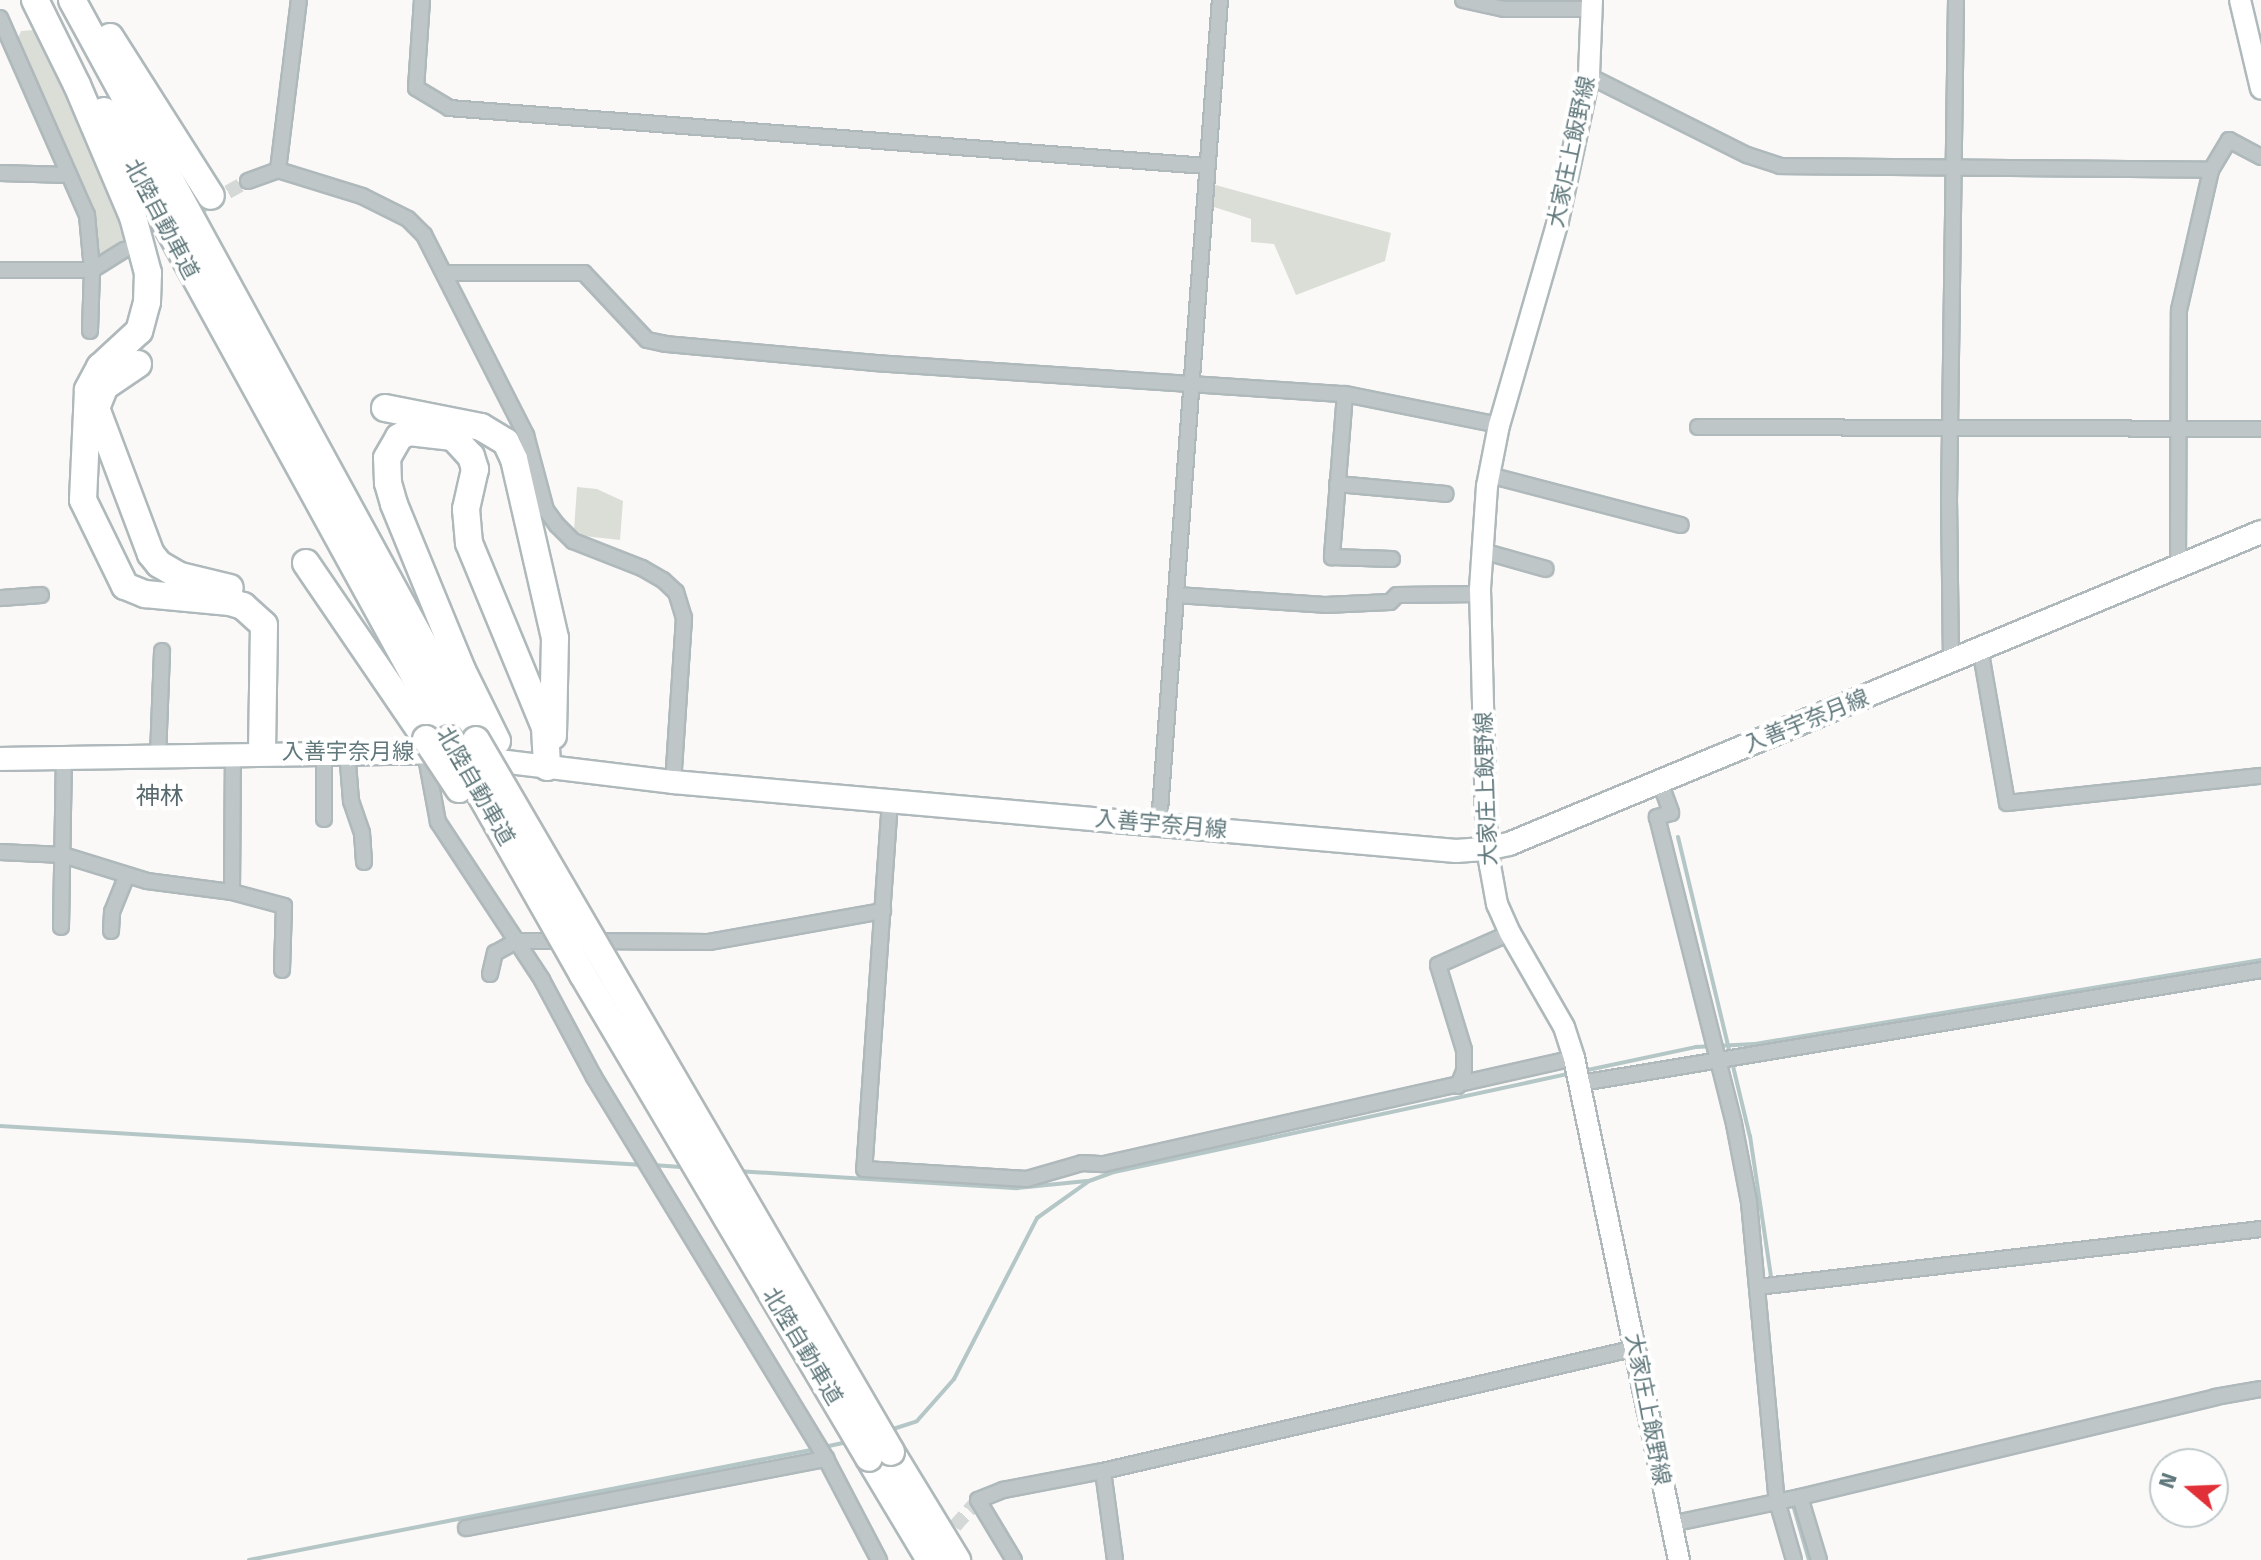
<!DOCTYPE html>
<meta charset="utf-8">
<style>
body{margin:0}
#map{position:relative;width:2261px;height:1560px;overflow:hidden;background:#faf9f7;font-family:"Fira Sans","Noto Sans JP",sans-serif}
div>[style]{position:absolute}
.green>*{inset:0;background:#dbded7}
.stream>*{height:4px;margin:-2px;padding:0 2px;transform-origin:2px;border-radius:2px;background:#b4c6c6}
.street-tunnel>*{height:14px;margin-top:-7px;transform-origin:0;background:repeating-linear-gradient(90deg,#d4d9d8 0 14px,transparent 0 21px)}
.roads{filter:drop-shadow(2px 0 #afb9bb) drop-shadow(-2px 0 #afb9bb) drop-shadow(0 2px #afb9bb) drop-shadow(0 -2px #afb9bb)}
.street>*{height:14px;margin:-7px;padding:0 7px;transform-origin:7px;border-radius:7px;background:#bec6c8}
.secondary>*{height:20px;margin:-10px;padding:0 10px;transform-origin:10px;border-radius:10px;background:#fff}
.primary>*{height:22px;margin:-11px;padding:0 11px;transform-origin:11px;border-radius:11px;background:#fff}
.highway>*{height:26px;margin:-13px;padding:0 13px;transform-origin:13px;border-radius:13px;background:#fff}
.bridges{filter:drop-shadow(2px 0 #b0b8ba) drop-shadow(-2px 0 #b0b8ba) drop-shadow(0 2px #b0b8ba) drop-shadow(0 -2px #b0b8ba)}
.highway-bridge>*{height:26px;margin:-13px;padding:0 13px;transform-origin:13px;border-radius:13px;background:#fff}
span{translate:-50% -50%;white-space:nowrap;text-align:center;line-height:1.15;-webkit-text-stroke:8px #fff;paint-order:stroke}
.street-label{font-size:22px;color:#60787c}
.neighbourhood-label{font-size:24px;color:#57696d}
.north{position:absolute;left:2149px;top:1448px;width:80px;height:80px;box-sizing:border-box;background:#fff;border:2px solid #bfc9cb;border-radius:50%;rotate:289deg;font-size:22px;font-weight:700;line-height:32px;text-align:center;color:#60787c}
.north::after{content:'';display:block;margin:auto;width:28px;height:36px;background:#e13037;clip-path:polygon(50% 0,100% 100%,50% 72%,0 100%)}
</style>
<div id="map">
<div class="green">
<i style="clip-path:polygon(34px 30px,64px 86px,131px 240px,104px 256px,97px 252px,92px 205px,20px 52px,17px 40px,21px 31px)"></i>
<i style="clip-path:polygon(1212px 184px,1391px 233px,1385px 261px,1296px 295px,1274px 244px,1251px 242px,1251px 219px,1211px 206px)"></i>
<i style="clip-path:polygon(577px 487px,597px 489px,623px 501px,620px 540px,584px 536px,574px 530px)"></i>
</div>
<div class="stream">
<i style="left:1678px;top:837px;width:308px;rotate:76.5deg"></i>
<i style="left:1750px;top:1136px;width:143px;rotate:81.5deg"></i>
<i style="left:1583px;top:1071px;width:116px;rotate:-12deg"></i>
<i style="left:1696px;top:1047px;width:59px;rotate:-2.9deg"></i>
<i style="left:1755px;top:1044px;width:513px;rotate:-9.43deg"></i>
<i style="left:0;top:1126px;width:645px;rotate:3.47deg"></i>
<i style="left:653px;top:1165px;width:31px;rotate:4deg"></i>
<i style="left:737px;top:1171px;width:281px;rotate:3.5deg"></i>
<i style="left:1017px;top:1188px;width:70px;rotate:-5.7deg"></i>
<i style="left:890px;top:1430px;width:28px;rotate:-18deg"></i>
<i style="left:917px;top:1421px;width:56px;rotate:-48.6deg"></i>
<i style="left:954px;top:1379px;width:181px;rotate:-62.7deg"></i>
<i style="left:1037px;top:1218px;width:64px;rotate:-35.4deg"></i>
<i style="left:1089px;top:1181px;width:27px;rotate:-20deg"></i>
<i style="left:1114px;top:1172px;width:468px;rotate:-12.2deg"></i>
<i style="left:824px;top:1447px;width:24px;rotate:-12deg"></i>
<i style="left:1793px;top:1505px;width:57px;rotate:73.8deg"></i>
<i style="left:249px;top:1560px;width:578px;rotate:-11.08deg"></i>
</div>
<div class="street-tunnel">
<i style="left:136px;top:243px;width:128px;rotate:-29deg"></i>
<i style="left:941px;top:1542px;width:56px;rotate:-48.6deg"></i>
</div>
<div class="roads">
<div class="street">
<i style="left:422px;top:0;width:88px;rotate:93.9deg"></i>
<i style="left:416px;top:88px;width:39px;rotate:31deg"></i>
<i style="left:449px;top:108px;width:760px;rotate:4.38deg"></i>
<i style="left:1463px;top:0;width:42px;rotate:12.4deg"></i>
<i style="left:1504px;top:9px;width:88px"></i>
<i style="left:0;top:18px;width:215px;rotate:66.2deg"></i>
<i style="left:87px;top:215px;width:55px;rotate:84.8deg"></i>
<i style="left:92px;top:270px;width:61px;rotate:91.9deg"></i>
<i style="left:1589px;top:76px;width:177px;rotate:26.6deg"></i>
<i style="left:1747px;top:155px;width:35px;rotate:18deg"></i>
<i style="left:1780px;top:166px;width:431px;rotate:0.5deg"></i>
<i style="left:2211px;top:170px;width:35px;rotate:-59deg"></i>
<i style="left:2229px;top:140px;width:36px;rotate:28deg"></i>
<i style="left:278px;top:170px;width:171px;rotate:-83deg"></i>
<i style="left:0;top:173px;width:69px;rotate:1.7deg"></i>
<i style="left:248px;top:181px;width:32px;rotate:-20deg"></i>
<i style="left:278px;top:170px;width:88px;rotate:17.2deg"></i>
<i style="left:362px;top:196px;width:51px;rotate:26.6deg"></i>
<i style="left:408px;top:219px;width:23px;rotate:45deg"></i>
<i style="left:424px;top:235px;width:225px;rotate:63deg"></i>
<i style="left:526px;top:435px;width:78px;rotate:75.1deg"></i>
<i style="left:546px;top:510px;width:19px;rotate:54deg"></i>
<i style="left:557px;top:525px;width:23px;rotate:45deg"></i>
<i style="left:573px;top:541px;width:74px;rotate:21.4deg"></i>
<i style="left:642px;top:568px;width:24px;rotate:30deg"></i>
<i style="left:663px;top:580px;width:18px;rotate:43deg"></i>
<i style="left:676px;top:592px;width:27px;rotate:73deg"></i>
<i style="left:684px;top:618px;width:164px;rotate:93.8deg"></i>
<i style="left:0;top:270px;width:92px"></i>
<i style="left:92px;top:270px;width:38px;rotate:-32deg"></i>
<i style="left:446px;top:273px;width:138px"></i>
<i style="left:584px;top:273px;width:92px;rotate:46.8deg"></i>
<i style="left:647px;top:340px;width:19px;rotate:12deg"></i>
<i style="left:666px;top:344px;width:209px;rotate:5.2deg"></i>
<i style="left:874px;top:363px;width:472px;rotate:3.8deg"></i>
<i style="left:1345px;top:394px;width:157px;rotate:11.4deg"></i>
<i style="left:1345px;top:394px;width:164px;rotate:94.6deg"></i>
<i style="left:1332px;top:557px;width:60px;rotate:1.9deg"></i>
<i style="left:1698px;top:427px;width:563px;rotate:0.2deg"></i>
<i style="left:1489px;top:475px;width:198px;rotate:14.6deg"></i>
<i style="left:1337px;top:484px;width:109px;rotate:5.2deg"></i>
<i style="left:1482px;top:551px;width:66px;rotate:15.7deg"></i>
<i style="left:2178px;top:565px;width:255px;rotate:-89.8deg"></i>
<i style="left:2179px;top:310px;width:144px;rotate:-77.1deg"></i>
<i style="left:1176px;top:595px;width:149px;rotate:3.8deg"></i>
<i style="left:1325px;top:605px;width:65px;rotate:-2.6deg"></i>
<i style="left:1390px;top:602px;width:10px;rotate:-45deg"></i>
<i style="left:1397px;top:595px;width:83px;rotate:-0.7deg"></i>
<i style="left:0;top:598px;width:41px;rotate:-4.2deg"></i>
<i style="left:1980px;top:648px;width:157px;rotate:80.1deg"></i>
<i style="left:2007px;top:803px;width:255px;rotate:-6.1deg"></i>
<i style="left:1951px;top:662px;width:161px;rotate:-90.7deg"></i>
<i style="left:1949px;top:501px;width:501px;rotate:-89.2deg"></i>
<i style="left:324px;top:751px;width:68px;rotate:90deg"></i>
<i style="left:347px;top:751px;width:50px;rotate:85.4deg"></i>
<i style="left:351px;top:801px;width:34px;rotate:71deg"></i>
<i style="left:362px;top:833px;width:29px;rotate:86deg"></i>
<i style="left:425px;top:752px;width:71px;rotate:79.5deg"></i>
<i style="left:438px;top:822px;width:189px;rotate:56.6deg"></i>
<i style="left:542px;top:980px;width:110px;rotate:61.8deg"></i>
<i style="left:594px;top:1077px;width:447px;rotate:58.7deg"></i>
<i style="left:826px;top:1459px;width:114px;rotate:62.3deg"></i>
<i style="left:158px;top:756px;width:105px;rotate:-87.8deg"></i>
<i style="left:1660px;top:782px;width:33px;rotate:70deg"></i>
<i style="left:1671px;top:813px;width:15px;rotate:164deg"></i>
<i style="left:1657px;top:817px;width:317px;rotate:75.9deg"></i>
<i style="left:1734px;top:1124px;width:79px;rotate:79.1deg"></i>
<i style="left:1749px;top:1202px;width:300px;rotate:84.7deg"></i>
<i style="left:1777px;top:1501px;width:61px;rotate:73.9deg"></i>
<i style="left:890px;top:801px;width:369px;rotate:94deg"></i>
<i style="left:864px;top:1169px;width:163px;rotate:3.5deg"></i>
<i style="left:1027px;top:1179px;width:57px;rotate:-16.2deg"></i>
<i style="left:1082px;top:1163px;width:22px;rotate:3deg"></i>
<i style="left:1104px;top:1164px;width:482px;rotate:-12.7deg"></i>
<i style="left:1159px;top:824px;width:826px;rotate:-85.77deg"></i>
<i style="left:0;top:852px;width:63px;rotate:2.7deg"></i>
<i style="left:63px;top:855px;width:88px;rotate:17.2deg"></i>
<i style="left:147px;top:881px;width:86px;rotate:7.4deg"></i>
<i style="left:232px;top:892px;width:139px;rotate:-89.6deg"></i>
<i style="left:232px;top:892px;width:54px;rotate:15.1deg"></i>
<i style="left:284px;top:906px;width:64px;rotate:91.8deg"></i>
<i style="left:61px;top:927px;width:170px;rotate:-89deg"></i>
<i style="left:111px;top:931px;width:19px;rotate:-87deg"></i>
<i style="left:112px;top:912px;width:40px;rotate:-68deg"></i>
<i style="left:590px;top:941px;width:119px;rotate:0.5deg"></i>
<i style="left:709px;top:942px;width:177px;rotate:-10.1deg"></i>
<i style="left:490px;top:974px;width:22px;rotate:-77deg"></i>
<i style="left:495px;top:953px;width:25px;rotate:-29deg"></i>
<i style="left:517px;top:941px;width:48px"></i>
<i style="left:1581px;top:1083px;width:689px;rotate:-9.43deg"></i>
<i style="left:1458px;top:1086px;width:16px;rotate:-68deg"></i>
<i style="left:1464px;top:1071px;width:21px;rotate:-90deg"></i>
<i style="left:1464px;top:1050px;width:89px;rotate:-107deg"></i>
<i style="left:1438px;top:965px;width:79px;rotate:-24deg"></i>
<i style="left:1757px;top:1287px;width:507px;rotate:-6.56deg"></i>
<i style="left:1103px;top:1471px;width:90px;rotate:82.3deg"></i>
<i style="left:1800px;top:1497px;width:66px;rotate:73.2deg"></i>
<i style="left:1671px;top:1524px;width:132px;rotate:-11.8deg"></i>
<i style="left:1800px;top:1497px;width:427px;rotate:-13.5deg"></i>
<i style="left:2215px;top:1397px;width:47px;rotate:-9.9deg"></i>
<i style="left:466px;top:1528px;width:367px;rotate:-10.9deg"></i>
<i style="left:1014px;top:1560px;width:70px;rotate:-121deg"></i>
<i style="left:978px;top:1500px;width:27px;rotate:-22deg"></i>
<i style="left:1003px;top:1490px;width:102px;rotate:-10.8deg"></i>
<i style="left:1103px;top:1471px;width:547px;rotate:-12.99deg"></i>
</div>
<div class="secondary">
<i style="left:1592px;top:0;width:76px;rotate:92.3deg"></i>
<i style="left:1589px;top:76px;width:148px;rotate:102.1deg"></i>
<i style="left:1558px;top:221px;width:212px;rotate:106.1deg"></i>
<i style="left:1499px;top:425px;width:62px;rotate:101.1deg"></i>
<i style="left:1487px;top:486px;width:103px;rotate:93.9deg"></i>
<i style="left:1480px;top:589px;width:260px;rotate:88.5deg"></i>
<i style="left:1487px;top:849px;width:56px;rotate:79.7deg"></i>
<i style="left:1497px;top:904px;width:32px;rotate:66deg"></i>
<i style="left:1510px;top:933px;width:108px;rotate:60.1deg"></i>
<i style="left:1564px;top:1027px;width:33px;rotate:72deg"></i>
<i style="left:1574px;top:1058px;width:513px;rotate:78.19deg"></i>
<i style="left:2240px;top:0;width:91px;rotate:76.7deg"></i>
</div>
<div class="primary">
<i style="left:0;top:759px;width:425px;rotate:-0.9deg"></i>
<i style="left:425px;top:752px;width:250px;rotate:6.9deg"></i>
<i style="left:673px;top:782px;width:786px;rotate:5.04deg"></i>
<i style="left:1456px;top:851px;width:31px;rotate:-4deg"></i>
<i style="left:1487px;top:849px;width:23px;rotate:-13deg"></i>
<i style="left:1509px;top:844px;width:814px;rotate:-22.53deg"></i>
</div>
<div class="highway">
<i style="left:35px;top:0;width:95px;rotate:63.7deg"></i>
<i style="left:77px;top:85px;width:143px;rotate:67deg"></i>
<i style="left:133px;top:217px;width:58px;rotate:75deg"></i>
<i style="left:148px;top:273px;width:29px;rotate:92deg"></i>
<i style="left:147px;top:302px;width:30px;rotate:105deg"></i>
<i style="left:139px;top:331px;width:53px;rotate:137.3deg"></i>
<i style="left:100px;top:367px;width:26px;rotate:118deg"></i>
<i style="left:88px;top:390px;width:110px;rotate:92.6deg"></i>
<i style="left:83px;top:500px;width:96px;rotate:64deg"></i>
<i style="left:125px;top:586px;width:22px;rotate:22deg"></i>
<i style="left:145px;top:594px;width:85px;rotate:5.4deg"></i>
<i style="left:230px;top:602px;width:14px;rotate:17deg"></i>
<i style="left:243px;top:606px;width:28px;rotate:42deg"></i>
<i style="left:264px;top:625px;width:127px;rotate:90.9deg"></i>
<i style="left:72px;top:0;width:843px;rotate:61.37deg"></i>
<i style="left:110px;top:37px;width:188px;rotate:57.6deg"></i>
<i style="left:104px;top:111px;width:717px;rotate:61.22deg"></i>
<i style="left:138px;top:364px;width:40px;rotate:146deg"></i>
<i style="left:105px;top:386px;width:24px;rotate:112deg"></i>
<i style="left:96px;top:408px;width:156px;rotate:69.4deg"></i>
<i style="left:151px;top:554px;width:13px;rotate:51deg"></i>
<i style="left:159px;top:564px;width:24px;rotate:30deg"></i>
<i style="left:180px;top:576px;width:51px;rotate:13.5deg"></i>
<i style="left:385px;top:408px;width:98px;rotate:11.2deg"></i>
<i style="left:481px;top:427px;width:29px;rotate:31deg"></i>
<i style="left:506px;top:442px;width:19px;rotate:65deg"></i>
<i style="left:514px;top:459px;width:184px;rotate:77.1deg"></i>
<i style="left:555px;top:638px;width:98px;rotate:91.2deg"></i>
<i style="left:306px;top:563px;width:213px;rotate:55.7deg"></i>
<i style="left:497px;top:741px;width:79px;rotate:-116.2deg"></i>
<i style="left:462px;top:670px;width:179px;rotate:-112.3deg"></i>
<i style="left:394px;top:504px;width:22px;rotate:-106deg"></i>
<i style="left:388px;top:483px;width:25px;rotate:-92deg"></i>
<i style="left:387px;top:458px;width:24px;rotate:-60deg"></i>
<i style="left:399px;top:437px;width:11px;rotate:-27deg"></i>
<i style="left:409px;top:432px;width:44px;rotate:6.5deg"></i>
<i style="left:453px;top:437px;width:26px;rotate:47deg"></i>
<i style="left:471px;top:456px;width:14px;rotate:73deg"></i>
<i style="left:475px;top:469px;width:41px;rotate:102.7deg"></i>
<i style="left:466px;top:509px;width:34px;rotate:85deg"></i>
<i style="left:469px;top:543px;width:199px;rotate:67.6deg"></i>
<i style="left:545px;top:727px;width:40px;rotate:87.1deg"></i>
<i style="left:891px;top:1452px;width:127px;rotate:58.6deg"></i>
<i style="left:869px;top:1458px;width:119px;rotate:59.1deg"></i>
</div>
</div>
<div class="bridges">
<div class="highway-bridge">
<i style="left:426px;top:739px;width:60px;rotate:56.6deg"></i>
<i style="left:449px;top:739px;width:271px;rotate:60.4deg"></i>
<i style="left:583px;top:975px;width:561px;rotate:59.37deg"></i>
<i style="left:476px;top:740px;width:824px;rotate:59.76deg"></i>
</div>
</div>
<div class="street-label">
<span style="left:1571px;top:152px;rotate:-78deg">大家庄上飯野線</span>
<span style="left:162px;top:219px;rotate:62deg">北陸自動車道</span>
<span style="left:1806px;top:721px;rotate:-22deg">入善宇奈月線</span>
<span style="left:348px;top:752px">入善宇奈月線</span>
<span style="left:476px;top:786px;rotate:60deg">北陸自動車道</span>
<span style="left:1486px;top:789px;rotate:-92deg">大家庄上飯野線</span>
<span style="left:1161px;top:824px;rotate:5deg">入善宇奈月線</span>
<span style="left:803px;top:1346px;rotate:59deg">北陸自動車道</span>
<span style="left:1648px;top:1409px;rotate:79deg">大家庄上飯野線</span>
</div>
<div class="neighbourhood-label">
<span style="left:160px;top:797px">神林</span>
</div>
<div class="north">N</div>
</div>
